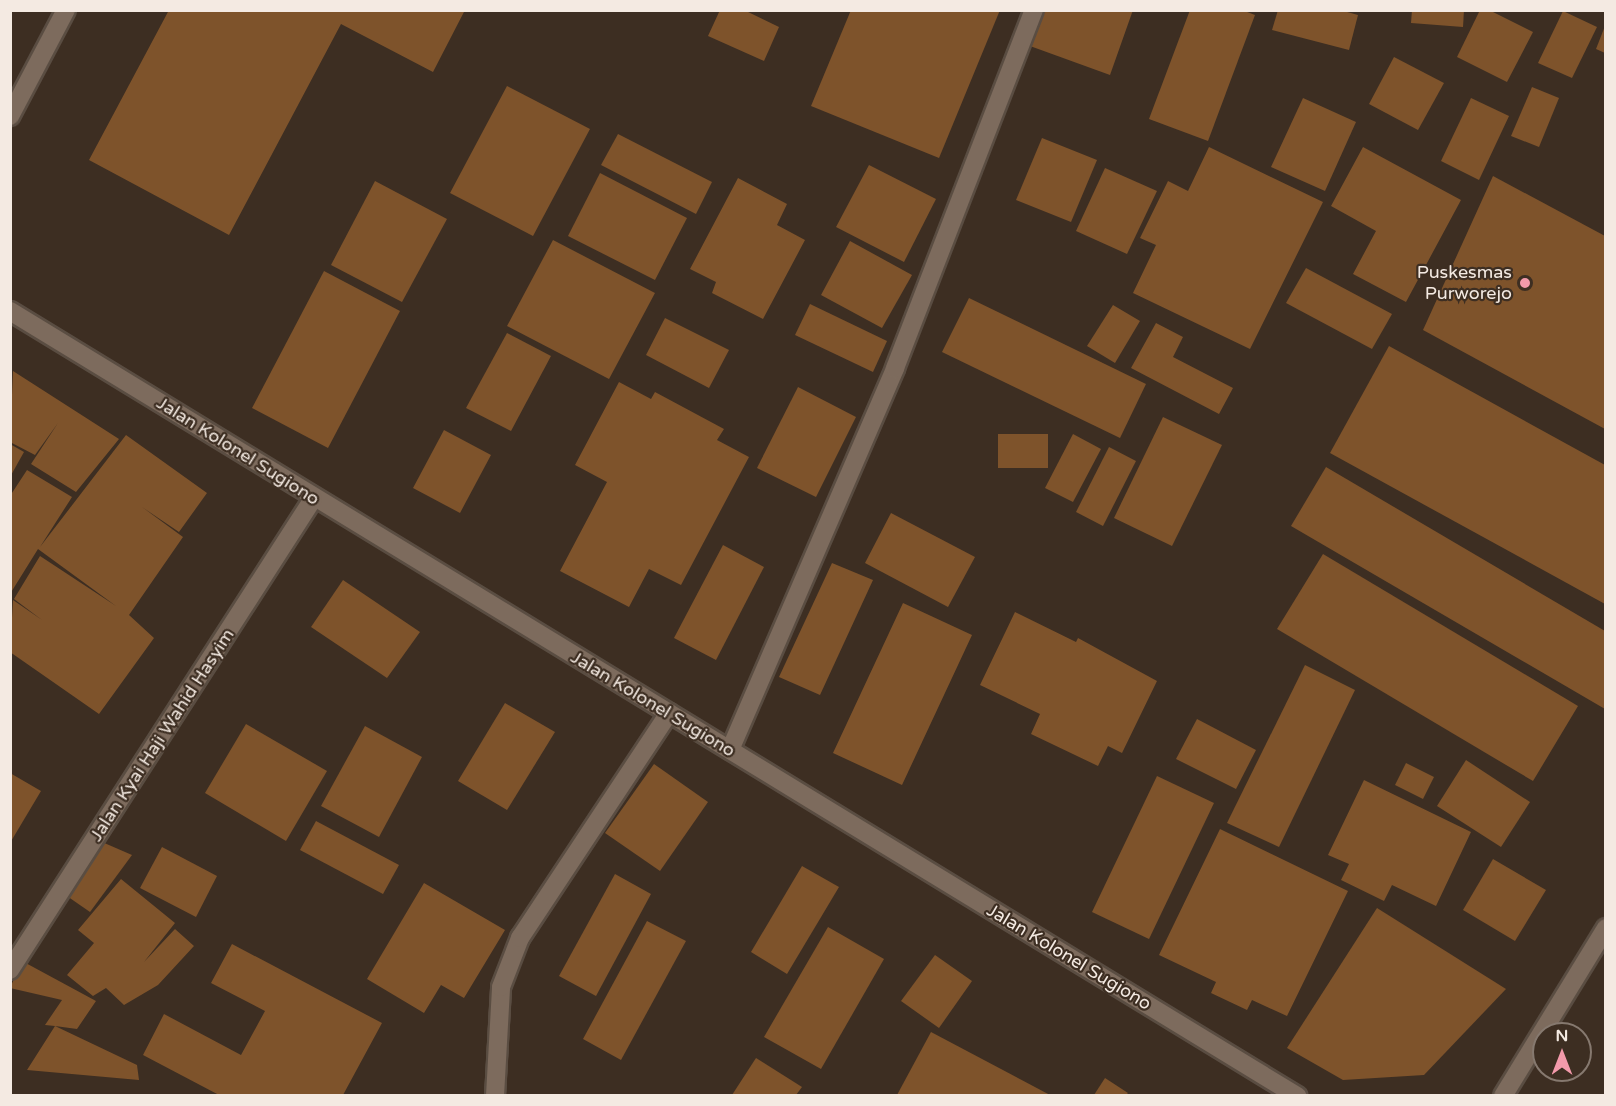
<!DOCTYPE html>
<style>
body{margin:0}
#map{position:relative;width:1616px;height:1106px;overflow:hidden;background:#3d2e22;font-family:"Varela Round",sans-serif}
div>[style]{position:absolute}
.building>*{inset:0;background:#7e532b}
.roads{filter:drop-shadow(2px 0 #5a4d42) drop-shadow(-2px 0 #5a4d42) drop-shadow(0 2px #5a4d42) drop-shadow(0 -2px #5a4d42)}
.minor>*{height:18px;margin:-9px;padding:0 9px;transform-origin:9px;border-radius:9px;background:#7d6b5d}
.dots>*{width:16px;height:16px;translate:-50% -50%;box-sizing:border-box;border:3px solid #3d2e22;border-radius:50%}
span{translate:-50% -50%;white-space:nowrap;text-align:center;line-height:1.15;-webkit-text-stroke:4.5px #3d2e22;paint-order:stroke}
.poi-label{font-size:18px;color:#f4eae2}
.right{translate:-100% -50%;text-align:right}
.street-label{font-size:18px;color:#f4eae2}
.frame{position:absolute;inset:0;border:12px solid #f4eae2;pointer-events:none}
.north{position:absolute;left:1532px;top:1022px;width:60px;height:60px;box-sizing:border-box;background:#3d2e22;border:2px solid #86796f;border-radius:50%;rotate:0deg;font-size:16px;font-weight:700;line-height:24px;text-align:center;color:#f4eae2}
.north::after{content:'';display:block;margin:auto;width:21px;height:27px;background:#f39aab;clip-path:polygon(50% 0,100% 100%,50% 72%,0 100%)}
</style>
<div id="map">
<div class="building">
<i style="clip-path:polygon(169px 10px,465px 10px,433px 72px,341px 24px,229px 235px,89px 160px)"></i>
<i style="clip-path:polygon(720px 10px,744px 10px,779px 27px,764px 61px,708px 36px)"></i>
<i style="clip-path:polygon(851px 10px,1000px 10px,939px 158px,811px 106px)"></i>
<i style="clip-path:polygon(1043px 10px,1133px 10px,1110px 75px,1030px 46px)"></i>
<i style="clip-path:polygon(1190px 10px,1242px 10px,1255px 15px,1208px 141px,1149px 119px)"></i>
<i style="clip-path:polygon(1278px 10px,1340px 10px,1358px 15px,1349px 50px,1272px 30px)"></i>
<i style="clip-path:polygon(1412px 10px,1464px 10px,1463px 27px,1411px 23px)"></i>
<i style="clip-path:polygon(1480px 10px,1489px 10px,1533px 32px,1507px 82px,1457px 57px)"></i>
<i style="clip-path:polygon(1563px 11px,1597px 27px,1572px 78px,1538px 63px)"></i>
<i style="clip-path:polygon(1605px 26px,1605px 53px,1596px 49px)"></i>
<i style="clip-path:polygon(1394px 57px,1444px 83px,1418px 130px,1369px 104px)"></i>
<i style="clip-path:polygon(507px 86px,590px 129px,533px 236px,450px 193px)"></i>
<i style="clip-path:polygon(1532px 87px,1559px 98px,1539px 147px,1511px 136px)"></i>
<i style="clip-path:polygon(1303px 98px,1356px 122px,1325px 191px,1271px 167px)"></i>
<i style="clip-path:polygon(1471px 98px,1509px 116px,1479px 180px,1441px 161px)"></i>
<i style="clip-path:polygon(618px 134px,712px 182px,696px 214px,601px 165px)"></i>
<i style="clip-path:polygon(1042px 138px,1097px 160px,1071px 222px,1016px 200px)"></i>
<i style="clip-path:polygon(1209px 147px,1323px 202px,1250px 349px,1133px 293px,1156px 245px,1140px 238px,1168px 181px,1188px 191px)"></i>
<i style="clip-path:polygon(1363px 147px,1461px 200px,1406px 302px,1353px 274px,1376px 231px,1331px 206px)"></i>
<i style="clip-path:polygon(869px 165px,936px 199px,904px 262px,836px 227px)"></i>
<i style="clip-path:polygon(1105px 168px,1157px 191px,1127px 254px,1076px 231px)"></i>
<i style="clip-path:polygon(600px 173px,687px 218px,655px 280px,568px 236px)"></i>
<i style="clip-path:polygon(1493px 176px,1605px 236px,1605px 429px,1423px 330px)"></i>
<i style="clip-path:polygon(738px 178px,787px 204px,777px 225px,805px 240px,763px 319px,712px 293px,716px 282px,690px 269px)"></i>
<i style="clip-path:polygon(375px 181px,447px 219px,402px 302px,331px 265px)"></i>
<i style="clip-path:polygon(553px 240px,655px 293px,609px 379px,507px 326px)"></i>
<i style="clip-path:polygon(850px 241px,912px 275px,882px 328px,821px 295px)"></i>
<i style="clip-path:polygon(1306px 268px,1392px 314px,1372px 349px,1286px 303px)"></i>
<i style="clip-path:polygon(324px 271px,400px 311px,328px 448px,252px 408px)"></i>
<i style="clip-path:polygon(969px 298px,1146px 384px,1120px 438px,942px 352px)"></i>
<i style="clip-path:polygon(810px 304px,887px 341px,873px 372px,795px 335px)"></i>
<i style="clip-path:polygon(1113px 305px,1140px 321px,1115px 363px,1087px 346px)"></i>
<i style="clip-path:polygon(665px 318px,729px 350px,709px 388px,646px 355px)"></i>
<i style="clip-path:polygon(1156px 323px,1183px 337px,1173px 357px,1233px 388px,1219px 414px,1131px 368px)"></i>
<i style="clip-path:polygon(507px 333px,551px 356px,511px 431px,466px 408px)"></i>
<i style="clip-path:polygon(1389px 346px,1605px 465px,1605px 604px,1330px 453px)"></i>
<i style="clip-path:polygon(13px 371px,119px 439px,76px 492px,31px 464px,58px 423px,35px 455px,10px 442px)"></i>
<i style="clip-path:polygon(619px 382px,651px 399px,655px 392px,724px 429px,717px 440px,749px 457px,681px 585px,649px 569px,629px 607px,560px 571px,607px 482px,575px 465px)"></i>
<i style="clip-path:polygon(798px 387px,856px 417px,816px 497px,757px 468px)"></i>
<i style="clip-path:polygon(1163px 417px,1222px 445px,1172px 546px,1114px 518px)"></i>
<i style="clip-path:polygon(444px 430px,491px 455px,460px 513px,413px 488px)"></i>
<i style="clip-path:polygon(998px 434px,1048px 434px,1048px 468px,998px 468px)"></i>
<i style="clip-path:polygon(1073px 434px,1101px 449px,1073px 502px,1045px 488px)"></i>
<i style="clip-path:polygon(126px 435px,207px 493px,179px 532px,142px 507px,183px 537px,129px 615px,154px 638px,99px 714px,10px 652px,13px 600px,42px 620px,14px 599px,40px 556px,116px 606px,38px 549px,10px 594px,10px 496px,27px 470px,72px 497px,40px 547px)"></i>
<i style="clip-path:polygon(10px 444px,24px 452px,10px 477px)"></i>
<i style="clip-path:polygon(1109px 447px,1136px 461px,1103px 526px,1076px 512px)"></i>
<i style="clip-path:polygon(1326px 467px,1605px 631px,1605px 709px,1291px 526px)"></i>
<i style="clip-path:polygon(891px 513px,975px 557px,948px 607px,865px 563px)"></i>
<i style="clip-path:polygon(723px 545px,764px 567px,716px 660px,674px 638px)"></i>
<i style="clip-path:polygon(1323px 554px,1578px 706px,1533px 781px,1277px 629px)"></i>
<i style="clip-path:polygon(832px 563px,873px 580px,820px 695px,779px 677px)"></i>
<i style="clip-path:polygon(343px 580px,420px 632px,387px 678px,311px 627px)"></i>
<i style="clip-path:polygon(903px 603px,972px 635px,902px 785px,833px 753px)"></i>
<i style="clip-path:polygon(1015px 612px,1076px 642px,1078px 638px,1157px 681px,1122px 753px,1108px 746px,1098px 766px,1031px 734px,1040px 714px,980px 685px)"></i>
<i style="clip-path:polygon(1305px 665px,1355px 690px,1279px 847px,1227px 823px)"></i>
<i style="clip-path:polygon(505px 703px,555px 732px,507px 810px,458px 781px)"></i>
<i style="clip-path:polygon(1197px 719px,1256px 750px,1236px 789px,1176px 759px)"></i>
<i style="clip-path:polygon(246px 724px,327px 771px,286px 841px,205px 793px)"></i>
<i style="clip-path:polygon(365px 726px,422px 757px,379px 837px,321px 806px)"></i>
<i style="clip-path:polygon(1466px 760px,1530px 802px,1501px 847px,1437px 806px)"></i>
<i style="clip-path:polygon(1406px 763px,1434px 777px,1423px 799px,1395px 785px)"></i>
<i style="clip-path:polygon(654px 764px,708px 802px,660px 871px,605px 833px)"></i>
<i style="clip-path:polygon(10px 773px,41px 791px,10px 843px)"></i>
<i style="clip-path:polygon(1157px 776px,1214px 803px,1149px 939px,1092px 912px)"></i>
<i style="clip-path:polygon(1364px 780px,1471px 832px,1436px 906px,1392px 885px,1384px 901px,1341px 880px,1349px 864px,1328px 855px)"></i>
<i style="clip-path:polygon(316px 821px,399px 865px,383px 894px,300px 850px)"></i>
<i style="clip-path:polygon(1220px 829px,1348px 891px,1287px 1016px,1252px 1000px,1247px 1010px,1211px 993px,1216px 982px,1159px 955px)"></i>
<i style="clip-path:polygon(102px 842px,132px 855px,90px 912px,64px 894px)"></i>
<i style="clip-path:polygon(162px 847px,217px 876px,196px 917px,140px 888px)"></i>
<i style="clip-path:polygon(1493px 859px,1546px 890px,1515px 941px,1463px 910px)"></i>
<i style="clip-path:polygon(802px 866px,839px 887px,787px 974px,751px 952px)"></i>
<i style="clip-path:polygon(615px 874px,651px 894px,596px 996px,559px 976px)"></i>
<i style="clip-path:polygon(121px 879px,175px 923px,144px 962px,175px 929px,194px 946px,158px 985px,124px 1005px,106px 988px,93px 996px,67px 975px,94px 943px,78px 930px)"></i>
<i style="clip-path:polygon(424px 883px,505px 930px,464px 998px,441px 985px,424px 1013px,367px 979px)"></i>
<i style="clip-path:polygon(1377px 908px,1506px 989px,1424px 1075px,1343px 1080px,1287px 1048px)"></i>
<i style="clip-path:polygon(647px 921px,686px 941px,621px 1060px,583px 1039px)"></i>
<i style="clip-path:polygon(828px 927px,884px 959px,821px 1069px,764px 1037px)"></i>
<i style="clip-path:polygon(232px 944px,382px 1023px,343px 1095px,219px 1095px,143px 1055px,164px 1014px,241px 1055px,265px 1011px,211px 983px)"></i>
<i style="clip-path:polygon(935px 955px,972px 981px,939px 1028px,901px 1001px)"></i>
<i style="clip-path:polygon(22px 961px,96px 1001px,77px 1029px,55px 1026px,137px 1065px,139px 1080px,27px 1070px,55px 1026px,45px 1025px,62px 1000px,10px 988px)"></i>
<i style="clip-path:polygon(931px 1032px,1050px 1095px,897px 1095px)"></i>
<i style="clip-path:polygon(756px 1058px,802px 1087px,796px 1095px,732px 1095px)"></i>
<i style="clip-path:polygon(1105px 1078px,1128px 1093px,1126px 1095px,1094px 1095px)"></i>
</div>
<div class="roads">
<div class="minor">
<i style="left:10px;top:116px;width:120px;rotate:-62.2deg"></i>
<i style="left:10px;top:311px;width:1508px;rotate:31.38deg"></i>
<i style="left:730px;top:750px;width:416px;rotate:-66.6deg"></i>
<i style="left:895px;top:368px;width:384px;rotate:-68.8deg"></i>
<i style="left:10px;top:970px;width:560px;rotate:-57.25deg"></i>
<i style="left:495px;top:1096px;width:109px;rotate:-86.8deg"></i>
<i style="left:501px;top:987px;width:53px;rotate:-68.8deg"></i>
<i style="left:520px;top:938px;width:270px;rotate:-56.5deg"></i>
<i style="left:1503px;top:1096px;width:197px;rotate:-58.5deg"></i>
</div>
</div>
<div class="dots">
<i style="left:1525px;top:283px;background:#f39aab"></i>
</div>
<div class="poi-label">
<span class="right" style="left:1512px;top:283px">Puskesmas<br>Purworejo</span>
</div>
<div class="street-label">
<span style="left:238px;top:451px;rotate:32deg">Jalan Kolonel Sugiono</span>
<span style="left:653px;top:704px;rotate:31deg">Jalan Kolonel Sugiono</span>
<span style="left:162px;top:735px;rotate:-57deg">Jalan Kyai Haji Wahid Hasyim</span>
<span style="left:1069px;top:957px;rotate:31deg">Jalan Kolonel Sugiono</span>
</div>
<div class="frame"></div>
<div class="north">N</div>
</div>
